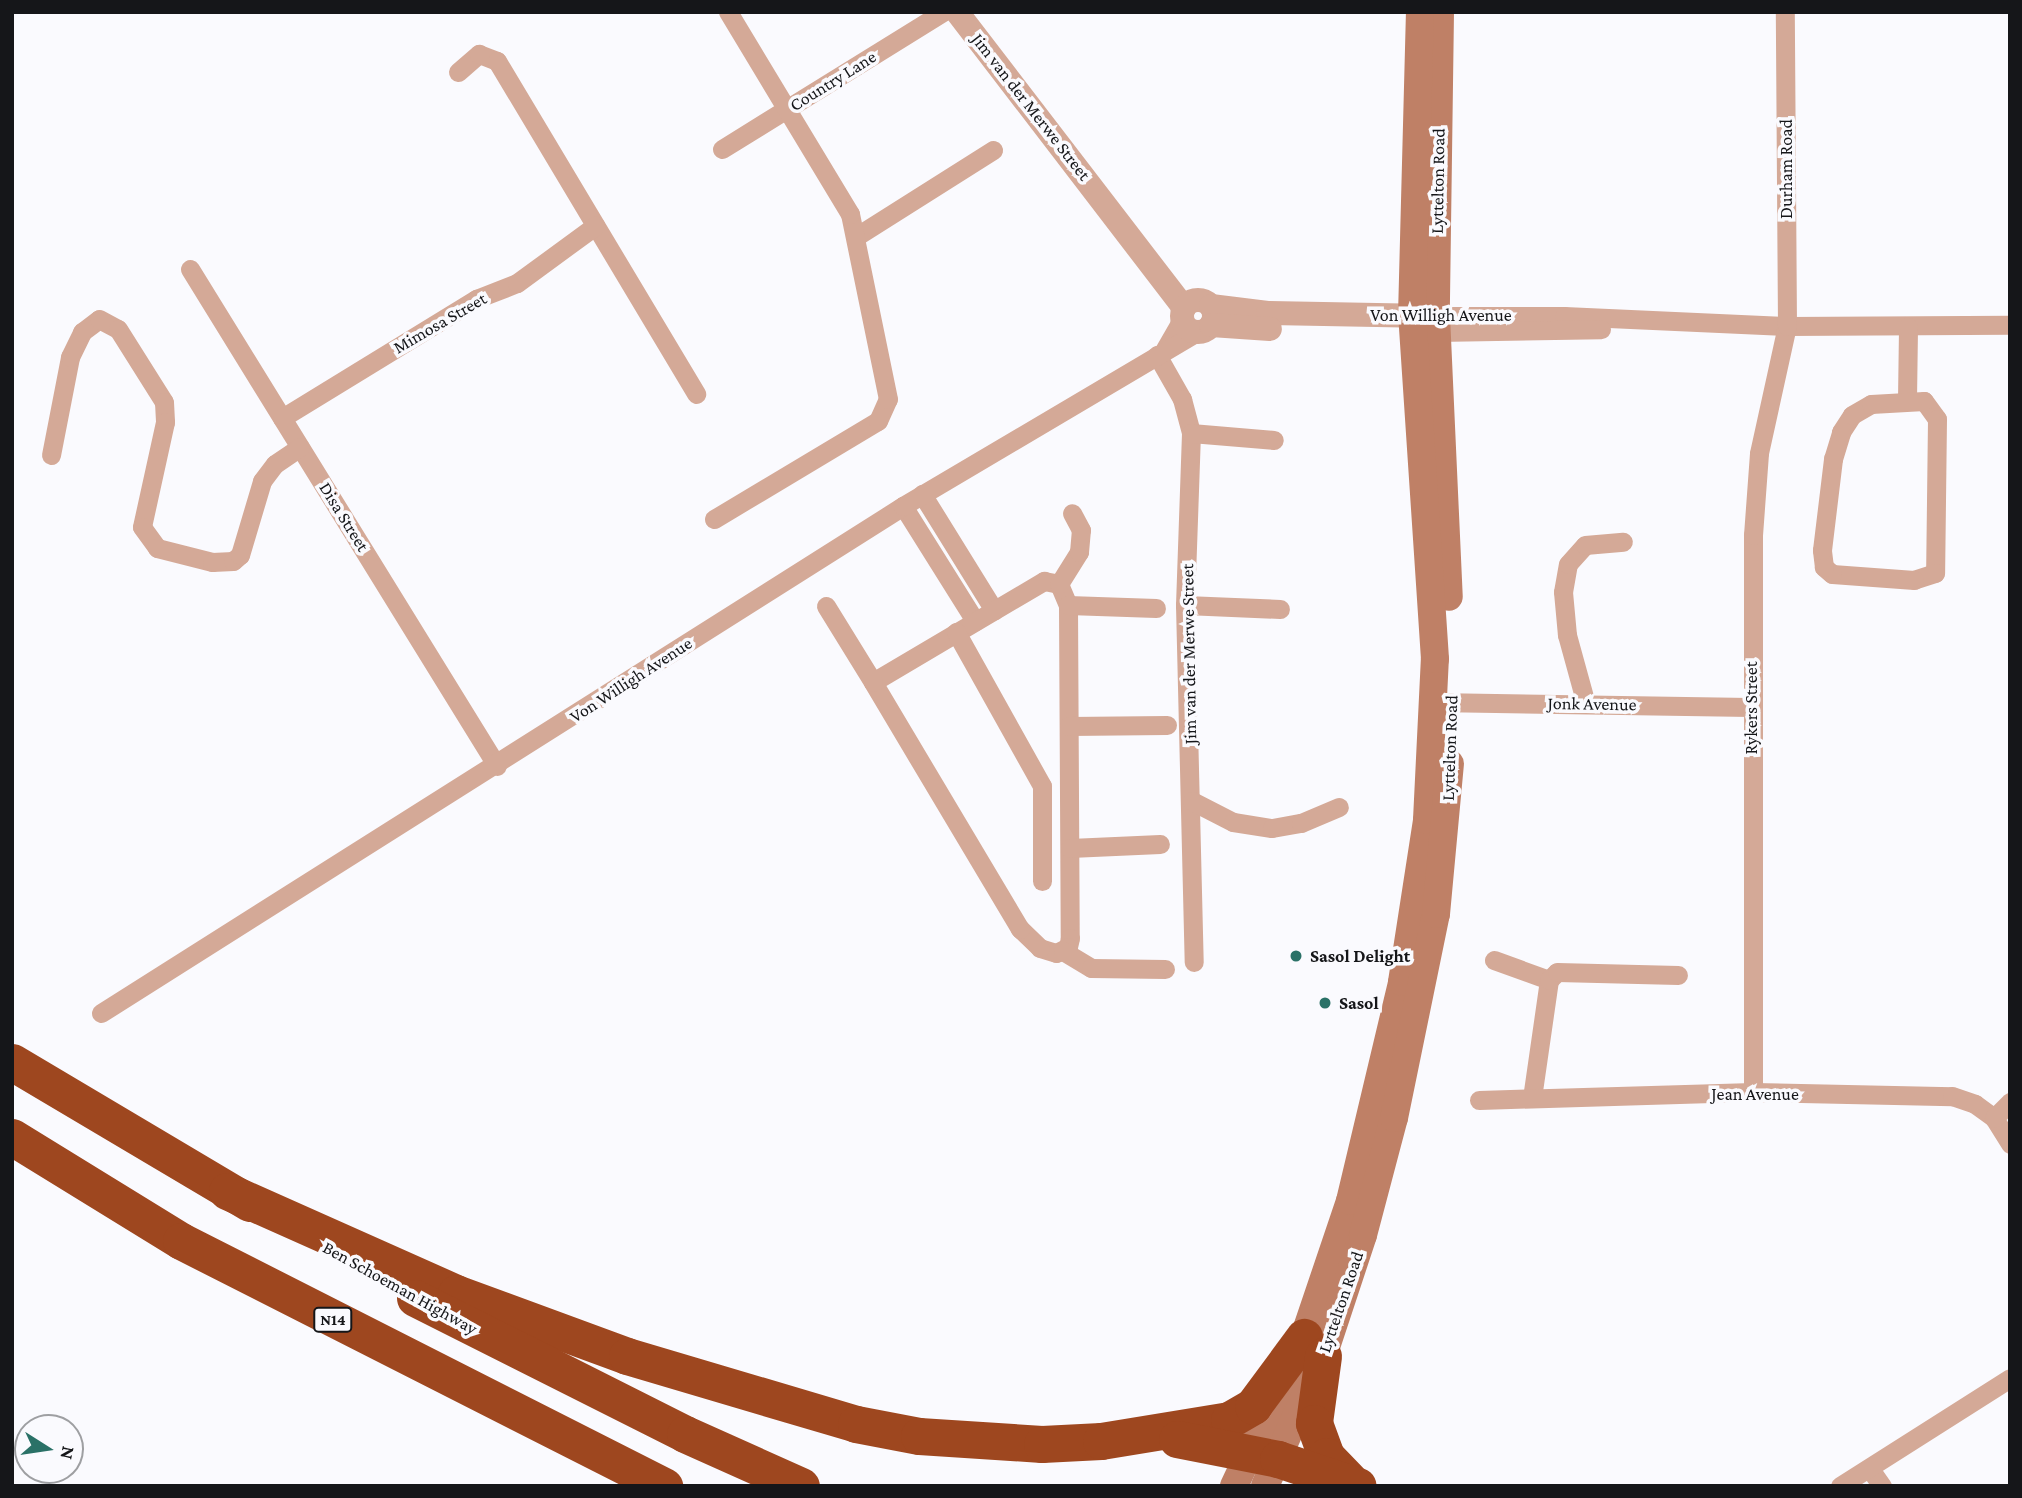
<!DOCTYPE html>
<style>
body{margin:0}
#map{position:relative;width:2022px;height:1498px;overflow:hidden;background:#fafafe;font-family:"Crimson Pro",serif}
div>[style]{position:absolute}
.minor>*{height:19px;margin:-9.5px;padding:0 9.5px;transform-origin:9.5px;border-radius:9.5px;background:#d4a997}
.tertiary>*{height:24px;margin:-12px;padding:0 12px;transform-origin:12px;border-radius:12px;background:#d4a997}
.tertiary>.ring{margin:-12px;padding:0;box-sizing:content-box;background:none;border:24px solid #d4a997;border-radius:50%}
.secondary>*{height:28px;margin:-14px;padding:0 14px;transform-origin:14px;border-radius:14px;background:#bf8066}
.motorway>*{height:37px;margin:-18.5px;padding:0 18.5px;transform-origin:18.5px;border-radius:18.5px;background:#9e471f}
.dots>*{width:19px;height:19px;translate:-50% -50%;box-sizing:border-box;border:4px solid #fafafe;border-radius:50%}
span{translate:-50% -50%;white-space:nowrap;text-align:center;line-height:1.15;-webkit-text-stroke:7px #fafafe;paint-order:stroke}
.shield-label span{padding:2px 5px;background:#fafafe;border:2px solid;border-radius:5px;-webkit-text-stroke-width:0}
.shield-label{font-size:16px;color:#151619;font-weight:700}
.street-label{font-size:18px;color:#151619}
.poi-label{font-size:18px;color:#151619;font-weight:700}
.left{translate:0 -50%;text-align:left}
.frame{position:absolute;inset:0;border:14px solid #151619;pointer-events:none}
.north{position:absolute;left:14px;top:1414px;width:70px;height:70px;box-sizing:border-box;background:#fafafe;border:2px solid #9e9fa2;border-radius:50%;rotate:102deg;font-size:19px;font-weight:700;line-height:28px;text-align:center;color:#151619}
.north::after{content:'';display:block;margin:auto;width:24px;height:32px;background:#2a7167;clip-path:polygon(50% 0,100% 100%,50% 72%,0 100%)}
</style>
<div id="map">
<div class="minor">
<i style="left:458px;top:72px;width:28px;rotate:-41deg"></i>
<i style="left:479px;top:54px;width:19px;rotate:21deg"></i>
<i style="left:497px;top:61px;width:388px;rotate:59.1deg"></i>
<i style="left:722px;top:149px;width:260px;rotate:-31.8deg"></i>
<i style="left:857px;top:236px;width:161px;rotate:-32.3deg"></i>
<i style="left:190px;top:269px;width:584px;rotate:58.3deg"></i>
<i style="left:1436px;top:316px;width:128px"></i>
<i style="left:1564px;top:316px;width:223px;rotate:2.6deg"></i>
<i style="left:1787px;top:326px;width:223px;rotate:-0.3deg"></i>
<i style="left:1437px;top:332px;width:164px;rotate:-1deg"></i>
<i style="left:1165px;top:349px;width:34px;rotate:-60deg"></i>
<i style="left:1157px;top:355px;width:51px;rotate:60.4deg"></i>
<i style="left:1182px;top:399px;width:35px;rotate:75deg"></i>
<i style="left:1191px;top:433px;width:172px;rotate:92deg"></i>
<i style="left:1185px;top:605px;width:357px;rotate:88.6deg"></i>
<i style="left:1907px;top:400px;width:73px;rotate:-89.2deg"></i>
<i style="left:1924px;top:401px;width:22px;rotate:54deg"></i>
<i style="left:1937px;top:419px;width:154px;rotate:90.7deg"></i>
<i style="left:1935px;top:573px;width:22px;rotate:162deg"></i>
<i style="left:1914px;top:580px;width:82px;rotate:-175.8deg"></i>
<i style="left:1832px;top:574px;width:11px;rotate:-139deg"></i>
<i style="left:1824px;top:567px;width:17px;rotate:-97deg"></i>
<i style="left:1822px;top:550px;width:92px;rotate:-83.1deg"></i>
<i style="left:1833px;top:459px;width:28px;rotate:-73deg"></i>
<i style="left:1841px;top:432px;width:20px;rotate:-57deg"></i>
<i style="left:1852px;top:415px;width:22px;rotate:-30deg"></i>
<i style="left:1871px;top:404px;width:53px;rotate:-3.2deg"></i>
<i style="left:282px;top:418px;width:228px;rotate:-31.5deg"></i>
<i style="left:476px;top:299px;width:44px;rotate:-21.3deg"></i>
<i style="left:517px;top:283px;width:97px;rotate:-36.2deg"></i>
<i style="left:1191px;top:433px;width:83px;rotate:4.8deg"></i>
<i style="left:51px;top:455px;width:100px;rotate:-79deg"></i>
<i style="left:70px;top:357px;width:28px;rotate:-64deg"></i>
<i style="left:82px;top:332px;width:21px;rotate:-37deg"></i>
<i style="left:99px;top:319px;width:21px;rotate:28deg"></i>
<i style="left:118px;top:329px;width:86px;rotate:57.8deg"></i>
<i style="left:164px;top:402px;width:20px;rotate:87deg"></i>
<i style="left:165px;top:422px;width:107px;rotate:102.4deg"></i>
<i style="left:142px;top:527px;width:26px;rotate:54deg"></i>
<i style="left:157px;top:548px;width:57px;rotate:14.3deg"></i>
<i style="left:212px;top:562px;width:21px;rotate:-3deg"></i>
<i style="left:233px;top:561px;width:9px;rotate:-41deg"></i>
<i style="left:240px;top:555px;width:77px;rotate:-73.4deg"></i>
<i style="left:262px;top:481px;width:21px;rotate:-53deg"></i>
<i style="left:275px;top:464px;width:30px;rotate:-34deg"></i>
<i style="left:922px;top:494px;width:137px;rotate:58.2deg"></i>
<i style="left:903px;top:506px;width:136px;rotate:57.9deg"></i>
<i style="left:714px;top:519px;width:191px;rotate:-30.9deg"></i>
<i style="left:878px;top:421px;width:24px;rotate:-66deg"></i>
<i style="left:888px;top:399px;width:189px;rotate:-101.6deg"></i>
<i style="left:850px;top:214px;width:236px;rotate:-121.1deg"></i>
<i style="left:1044px;top:581px;width:15px;rotate:11deg"></i>
<i style="left:1059px;top:584px;width:23px;rotate:67deg"></i>
<i style="left:1068px;top:605px;width:333px;rotate:89.7deg"></i>
<i style="left:1070px;top:938px;width:9px;rotate:103deg"></i>
<i style="left:1068px;top:947px;width:13px;rotate:153deg"></i>
<i style="left:1056px;top:953px;width:17px;rotate:-163deg"></i>
<i style="left:1040px;top:948px;width:28px;rotate:-136deg"></i>
<i style="left:1020px;top:929px;width:287px;rotate:-120.8deg"></i>
<i style="left:873px;top:682px;width:199px;rotate:-30.6deg"></i>
<i style="left:1059px;top:584px;width:38px;rotate:-58deg"></i>
<i style="left:1079px;top:552px;width:22px;rotate:-85deg"></i>
<i style="left:1081px;top:530px;width:19px;rotate:-118deg"></i>
<i style="left:1068px;top:605px;width:88px;rotate:2deg"></i>
<i style="left:1185px;top:605px;width:95px;rotate:2.4deg"></i>
<i style="left:826px;top:606px;width:89px;rotate:58.3deg"></i>
<i style="left:956px;top:632px;width:176px;rotate:60.8deg"></i>
<i style="left:1042px;top:786px;width:95px;rotate:90deg"></i>
<i style="left:1434px;top:702px;width:316px;rotate:0.9deg"></i>
<i style="left:1586px;top:704px;width:72px;rotate:-105.4deg"></i>
<i style="left:1567px;top:635px;width:43px;rotate:-95.3deg"></i>
<i style="left:1563px;top:592px;width:28px;rotate:-80deg"></i>
<i style="left:1568px;top:564px;width:25px;rotate:-48deg"></i>
<i style="left:1585px;top:545px;width:38px;rotate:-5deg"></i>
<i style="left:1069px;top:726px;width:98px;rotate:-0.6deg"></i>
<i style="left:1192px;top:801px;width:46px;rotate:27.1deg"></i>
<i style="left:1233px;top:822px;width:39px;rotate:9deg"></i>
<i style="left:1272px;top:828px;width:29px;rotate:-10deg"></i>
<i style="left:1301px;top:823px;width:41px;rotate:-22.8deg"></i>
<i style="left:1070px;top:848px;width:90px;rotate:-2.5deg"></i>
<i style="left:1063px;top:951px;width:33px;rotate:31deg"></i>
<i style="left:1091px;top:968px;width:74px;rotate:0.8deg"></i>
<i style="left:1494px;top:960px;width:59px;rotate:20deg"></i>
<i style="left:101px;top:1013px;width:949px;rotate:-32.3deg"></i>
<i style="left:903px;top:506px;width:342px;rotate:-30.6deg"></i>
<i style="left:1753px;top:1092px;width:557px;rotate:-90deg"></i>
<i style="left:1753px;top:535px;width:82px;rotate:-85.8deg"></i>
<i style="left:1759px;top:453px;width:130px;rotate:-77.6deg"></i>
<i style="left:1787px;top:326px;width:314px;rotate:-90.4deg"></i>
<i style="left:1532px;top:1098px;width:119px;rotate:-81.8deg"></i>
<i style="left:1549px;top:980px;width:11px;rotate:-45deg"></i>
<i style="left:1557px;top:972px;width:121px;rotate:1.4deg"></i>
<i style="left:1479px;top:1100px;width:274px;rotate:-1.7deg"></i>
<i style="left:1753px;top:1092px;width:199px;rotate:1.2deg"></i>
<i style="left:1952px;top:1096px;width:24px;rotate:19deg"></i>
<i style="left:1975px;top:1104px;width:24px;rotate:36deg"></i>
<i style="left:1994px;top:1118px;width:31px;rotate:58deg"></i>
<i style="left:1994px;top:1118px;width:23px;rotate:-45deg"></i>
<i style="left:1870px;top:1469px;width:21px;rotate:55deg"></i>
<i style="left:1840px;top:1486px;width:201px;rotate:-32.4deg"></i>
</div>
<div class="tertiary">
<i style="left:957px;top:12px;width:373px;rotate:52.5deg"></i>
<i class="ring" style="left:1182px;top:300px;width:8px;height:8px"></i>
<i style="left:1211px;top:306px;width:57px;rotate:7deg"></i>
<i style="left:1268px;top:313px;width:162px;rotate:1.1deg"></i>
<i style="left:1211px;top:325px;width:59px;rotate:3.9deg"></i>
</div>
<div class="secondary">
<i style="left:1440px;top:12px;width:304px;rotate:90.8deg"></i>
<i style="left:1436px;top:316px;width:281px;rotate:87.4deg"></i>
<i style="left:1234px;top:1486px;width:165px;rotate:-64.8deg"></i>
<i style="left:1304px;top:1337px;width:144px;rotate:-71.3deg"></i>
<i style="left:1350px;top:1201px;width:225px;rotate:-76.6deg"></i>
<i style="left:1402px;top:982px;width:164px;rotate:-81.2deg"></i>
<i style="left:1427px;top:820px;width:161px;rotate:-87.2deg"></i>
<i style="left:1435px;top:659px;width:344px;rotate:-93.8deg"></i>
<i style="left:1412px;top:316px;width:304px;rotate:-88.5deg"></i>
<i style="left:1265px;top:1486px;width:142px;rotate:-66deg"></i>
<i style="left:1323px;top:1356px;width:127px;rotate:-71.7deg"></i>
<i style="left:1363px;top:1235px;width:121px;rotate:-75.2deg"></i>
<i style="left:1394px;top:1118px;width:208px;rotate:-78.4deg"></i>
<i style="left:1436px;top:914px;width:151px;rotate:-84.7deg"></i>
</div>
<div class="motorway">
<i style="left:12px;top:1062px;width:276px;rotate:30.7deg"></i>
<i style="left:12px;top:1137px;width:198px;rotate:31.6deg"></i>
<i style="left:181px;top:1241px;width:542px;rotate:26.9deg"></i>
<i style="left:227px;top:1191px;width:251px;rotate:24deg"></i>
<i style="left:456px;top:1293px;width:182px;rotate:20.2deg"></i>
<i style="left:627px;top:1356px;width:239px;rotate:16.5deg"></i>
<i style="left:856px;top:1424px;width:64px;rotate:10.8deg"></i>
<i style="left:919px;top:1436px;width:123px;rotate:3.7deg"></i>
<i style="left:1042px;top:1444px;width:59px;rotate:-2.9deg"></i>
<i style="left:1101px;top:1441px;width:130px;rotate:-9.3deg"></i>
<i style="left:1229px;top:1420px;width:28px;rotate:-30deg"></i>
<i style="left:1253px;top:1406px;width:86px;rotate:-53.5deg"></i>
<i style="left:415px;top:1298px;width:302px;rotate:26.7deg"></i>
<i style="left:685px;top:1434px;width:127px;rotate:24.1deg"></i>
<i style="left:1323px;top:1356px;width:68px;rotate:97.7deg"></i>
<i style="left:1314px;top:1423px;width:35px;rotate:70deg"></i>
<i style="left:1326px;top:1456px;width:33px;rotate:46deg"></i>
<i style="left:1177px;top:1439px;width:103px;rotate:11.2deg"></i>
<i style="left:1278px;top:1459px;width:84px;rotate:18.6deg"></i>
</div>
<div class="dots">
<i style="left:1296px;top:956px;background:#2a7167"></i>
<i style="left:1325px;top:1003px;background:#2a7167"></i>
</div>
<div class="shield-label">
<span style="left:333px;top:1320px">N14</span>
</div>
<div class="street-label">
<span style="left:833px;top:81px;rotate:-32deg">Country Lane</span>
<span style="left:1031px;top:107px;rotate:52deg">Jim van der Merwe Street</span>
<span style="left:1786px;top:169px;rotate:-90deg">Durham Road</span>
<span style="left:1438px;top:181px;rotate:-89deg">Lyttelton Road</span>
<span style="left:1441px;top:315px">Von Willigh Avenue</span>
<span style="left:440px;top:323px;rotate:-30deg">Mimosa Street</span>
<span style="left:344px;top:517px;rotate:58deg">Disa Street</span>
<span style="left:1189px;top:654px;rotate:-91deg">Jim van der Merwe Street</span>
<span style="left:631px;top:680px;rotate:-33deg">Von Willigh Avenue</span>
<span style="left:1592px;top:704px;rotate:1deg">Jonk Avenue</span>
<span style="left:1751px;top:708px;rotate:-90deg">Rykers Street</span>
<span style="left:1450px;top:748px;rotate:-88deg">Lyttelton Road</span>
<span style="left:1755px;top:1094px">Jean Avenue</span>
<span style="left:400px;top:1288px;rotate:29deg">Ben Schoeman Highway</span>
<span style="left:1341px;top:1302px;rotate:-71deg">Lyttelton Road</span>
</div>
<div class="poi-label">
<span class="left" style="left:1310px;top:956px">Sasol Delight</span>
<span class="left" style="left:1339px;top:1003px">Sasol</span>
</div>
<div class="frame"></div>
<div class="north">N</div>
</div>
